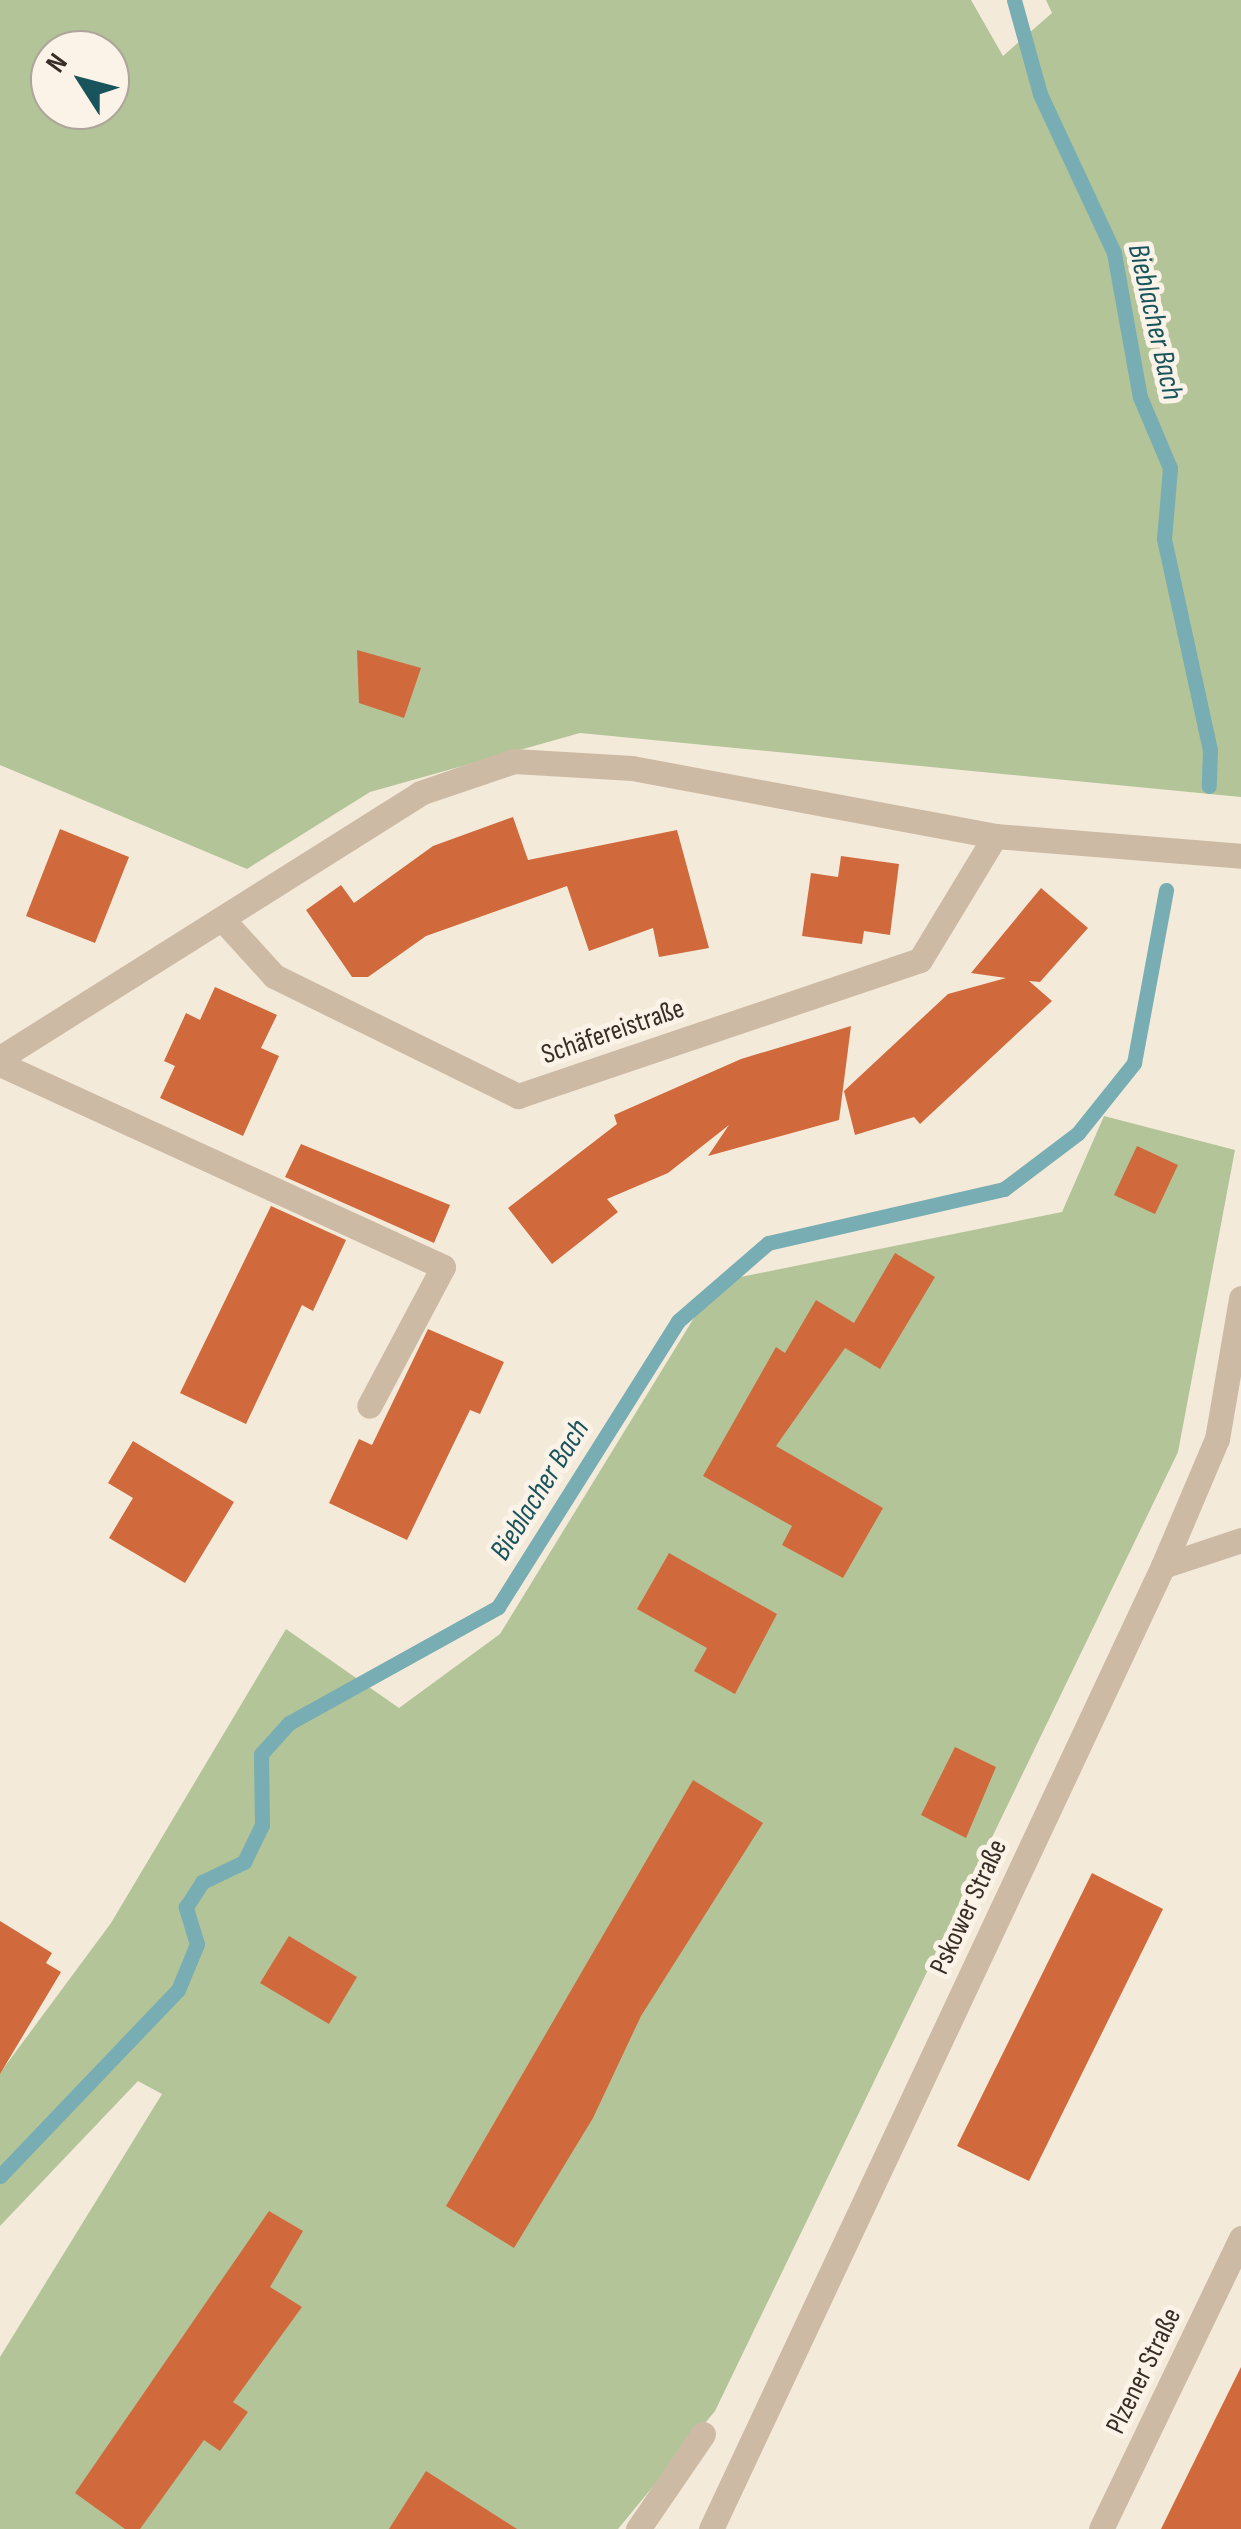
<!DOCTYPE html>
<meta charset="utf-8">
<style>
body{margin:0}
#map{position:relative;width:1241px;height:2529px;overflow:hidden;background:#f4eada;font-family:"Sofia Sans Condensed",sans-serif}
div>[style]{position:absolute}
.green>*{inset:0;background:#b3c499}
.stream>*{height:15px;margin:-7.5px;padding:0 7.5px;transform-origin:7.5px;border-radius:7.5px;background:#77adb3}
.building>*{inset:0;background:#d06a3c}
.service>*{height:25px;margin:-12.5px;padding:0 12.5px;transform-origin:12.5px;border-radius:12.5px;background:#cdbaa5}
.minor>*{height:25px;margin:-12.5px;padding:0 12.5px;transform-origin:12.5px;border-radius:12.5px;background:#cdbaa5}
span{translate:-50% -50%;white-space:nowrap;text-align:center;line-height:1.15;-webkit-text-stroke:10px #fbf3e7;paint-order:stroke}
.street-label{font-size:28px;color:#382e27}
.water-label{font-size:30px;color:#19545d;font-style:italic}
.north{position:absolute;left:30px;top:30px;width:100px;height:100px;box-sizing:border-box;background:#fbf3e7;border:2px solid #ada49a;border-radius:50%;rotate:306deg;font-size:28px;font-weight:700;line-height:40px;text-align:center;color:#382e27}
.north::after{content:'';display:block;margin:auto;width:35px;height:45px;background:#19545d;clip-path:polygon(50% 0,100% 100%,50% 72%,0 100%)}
</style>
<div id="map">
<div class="green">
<i style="clip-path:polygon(evenodd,0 0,971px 0,1003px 56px,1052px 13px,1046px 0,1241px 0,1241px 797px,580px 733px,370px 792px,247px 869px,0 765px,0 0,50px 50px,110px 50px,110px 110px,50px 110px,50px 50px)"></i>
<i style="clip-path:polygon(1104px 1116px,1235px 1150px,1178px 1452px,715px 2411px,618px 2529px,0 2529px,0 2357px,162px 2094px,138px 2081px,0 2226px,0 2073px,111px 1923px,286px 1629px,399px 1708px,500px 1634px,716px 1282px,1062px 1212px)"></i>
</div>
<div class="stream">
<i style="left:1014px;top:0;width:98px;rotate:74.5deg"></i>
<i style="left:1040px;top:94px;width:175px;rotate:65deg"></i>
<i style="left:1114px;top:253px;width:146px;rotate:79.8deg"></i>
<i style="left:1140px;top:397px;width:77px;rotate:67.1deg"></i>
<i style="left:1170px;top:468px;width:71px;rotate:94.8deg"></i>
<i style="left:1164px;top:539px;width:216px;rotate:77.7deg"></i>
<i style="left:1210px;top:750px;width:36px;rotate:92deg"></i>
<i style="left:0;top:2176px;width:257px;rotate:-46.3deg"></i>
<i style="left:178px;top:1990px;width:50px;rotate:-67.6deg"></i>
<i style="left:197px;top:1944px;width:39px;rotate:-107deg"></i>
<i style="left:186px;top:1907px;width:30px;rotate:-57deg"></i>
<i style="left:202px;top:1882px;width:47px;rotate:-25.5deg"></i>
<i style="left:244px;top:1862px;width:41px;rotate:-64.1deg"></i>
<i style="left:262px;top:1825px;width:71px;rotate:-90.8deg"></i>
<i style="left:261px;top:1754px;width:42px;rotate:-47.9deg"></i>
<i style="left:289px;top:1723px;width:239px;rotate:-29deg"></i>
<i style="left:498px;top:1607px;width:338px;rotate:-57.8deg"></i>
<i style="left:678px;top:1321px;width:119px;rotate:-40.9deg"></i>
<i style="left:768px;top:1243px;width:242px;rotate:-12.9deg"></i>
<i style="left:1004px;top:1189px;width:93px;rotate:-37.1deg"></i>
<i style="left:1078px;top:1133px;width:90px;rotate:-51.3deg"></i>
<i style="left:1134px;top:1063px;width:176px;rotate:-79.5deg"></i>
</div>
<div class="building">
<i style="clip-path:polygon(357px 650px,421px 668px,404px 718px,359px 703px)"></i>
<i style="clip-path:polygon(513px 817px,528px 860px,677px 830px,709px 948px,659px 957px,653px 928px,589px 951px,567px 886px,426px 936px,368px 977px,352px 977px,306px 910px,341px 885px,354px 903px,433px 846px)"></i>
<i style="clip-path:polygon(60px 829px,129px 857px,95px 943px,26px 916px)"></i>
<i style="clip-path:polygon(841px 856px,899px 864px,890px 935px,864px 931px,862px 944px,802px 936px,811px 873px,838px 877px)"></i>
<i style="clip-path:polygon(1041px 888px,1088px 928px,1040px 982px,1029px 981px,1052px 1001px,920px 1124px,914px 1117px,855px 1135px,844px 1091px,948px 994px,1006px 978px,971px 973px)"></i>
<i style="clip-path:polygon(215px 987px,277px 1015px,261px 1048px,279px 1056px,243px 1136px,160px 1098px,175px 1066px,164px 1061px,186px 1013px,200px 1020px)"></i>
<i style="clip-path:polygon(851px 1026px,839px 1120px,708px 1156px,729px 1125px,668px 1173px,607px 1199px,618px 1212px,552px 1264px,508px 1208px,617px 1124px,614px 1115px,741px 1059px)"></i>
<i style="clip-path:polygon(301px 1144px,450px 1205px,434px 1243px,285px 1177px)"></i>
<i style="clip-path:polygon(1137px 1146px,1178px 1165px,1155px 1214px,1114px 1195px)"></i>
<i style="clip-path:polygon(271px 1206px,346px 1240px,313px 1311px,302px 1305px,246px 1424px,180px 1393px)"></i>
<i style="clip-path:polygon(895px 1253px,935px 1277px,880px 1369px,845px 1348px,776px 1446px,883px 1508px,843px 1578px,782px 1545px,792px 1526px,703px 1476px,776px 1347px,785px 1353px,816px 1300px,854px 1323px)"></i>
<i style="clip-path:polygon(428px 1329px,504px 1362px,480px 1414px,470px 1410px,407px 1540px,329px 1503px,359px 1439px,372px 1445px)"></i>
<i style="clip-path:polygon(133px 1441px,234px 1502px,185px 1583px,109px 1538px,133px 1498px,108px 1483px)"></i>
<i style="clip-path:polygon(669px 1553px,777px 1614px,735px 1694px,694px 1671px,707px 1648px,637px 1609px)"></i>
<i style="clip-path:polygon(955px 1747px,996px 1767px,966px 1838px,921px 1815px)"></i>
<i style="clip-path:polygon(693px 1780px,763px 1823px,641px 2016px,593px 2118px,514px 2248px,446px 2206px)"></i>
<i style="clip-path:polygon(1092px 1873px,1163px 1909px,1029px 2181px,957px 2146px)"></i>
<i style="clip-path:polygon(0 1921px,52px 1953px,46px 1963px,61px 1972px,0 2074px)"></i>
<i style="clip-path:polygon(289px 1936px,357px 1977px,329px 2024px,260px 1983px)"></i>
<i style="clip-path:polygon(269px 2211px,303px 2231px,270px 2287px,302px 2307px,233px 2402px,248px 2412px,220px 2451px,204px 2440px,140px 2529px,125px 2529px,75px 2493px)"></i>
<i style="clip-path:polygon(1241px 2367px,1241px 2529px,1161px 2529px,1192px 2466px)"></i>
<i style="clip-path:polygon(426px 2471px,517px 2529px,389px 2529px)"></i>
</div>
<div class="service">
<i style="left:1163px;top:1566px;width:82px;rotate:-18.4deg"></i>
<i style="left:638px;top:2529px;width:115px;rotate:-55.6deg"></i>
</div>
<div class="minor">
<i style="left:224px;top:921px;width:74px;rotate:47.7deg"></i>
<i style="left:274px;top:976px;width:272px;rotate:26.2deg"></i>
<i style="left:518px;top:1096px;width:424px;rotate:-18.7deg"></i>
<i style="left:920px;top:960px;width:145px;rotate:-58.8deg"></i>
<i style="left:0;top:1058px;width:497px;rotate:-32.2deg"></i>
<i style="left:420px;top:793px;width:99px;rotate:-18.8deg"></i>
<i style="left:514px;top:761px;width:118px;rotate:3.4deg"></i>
<i style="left:632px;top:768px;width:369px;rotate:10.6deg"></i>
<i style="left:995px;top:836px;width:247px;rotate:4.6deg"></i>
<i style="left:0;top:1064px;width:487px;rotate:24.6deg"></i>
<i style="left:443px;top:1267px;width:157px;rotate:118deg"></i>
<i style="left:711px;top:2529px;width:1064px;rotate:-64.86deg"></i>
<i style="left:1163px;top:1566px;width:138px;rotate:-67deg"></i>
<i style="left:1217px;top:1439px;width:143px;rotate:-80.3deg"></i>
<i style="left:1101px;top:2529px;width:323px;rotate:-64.3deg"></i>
</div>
<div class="street-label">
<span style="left:613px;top:1032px;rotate:-19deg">Schäfereistraße</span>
<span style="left:969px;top:1907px;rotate:-65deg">Pskower Straße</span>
<span style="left:1144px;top:2371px;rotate:-64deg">Plzener Straße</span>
</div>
<div class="water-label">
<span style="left:1155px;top:322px;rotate:77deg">Bieblacher Bach</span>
<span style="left:540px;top:1490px;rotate:-58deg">Bieblacher Bach</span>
</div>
<div class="north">N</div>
</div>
